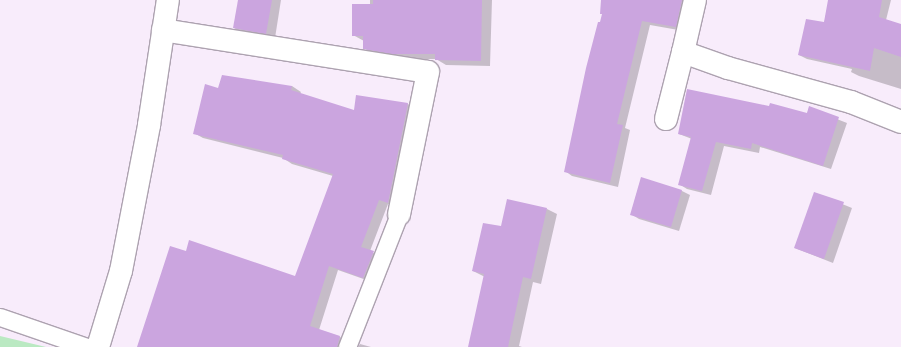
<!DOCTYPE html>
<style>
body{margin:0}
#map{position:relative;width:901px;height:347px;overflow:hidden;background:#f8ecfb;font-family:Commissioner,sans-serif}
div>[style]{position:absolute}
.green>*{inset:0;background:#bae9c2}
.shadow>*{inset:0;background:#0003}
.building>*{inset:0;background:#cba5df}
.roads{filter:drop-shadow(1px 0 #ada2b0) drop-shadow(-1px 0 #ada2b0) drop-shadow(0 1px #ada2b0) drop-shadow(0 -1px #ada2b0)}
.lane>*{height:17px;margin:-8.5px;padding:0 8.5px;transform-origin:8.5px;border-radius:8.5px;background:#fff}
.street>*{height:22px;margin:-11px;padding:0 11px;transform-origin:11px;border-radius:11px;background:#fff}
.secondary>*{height:22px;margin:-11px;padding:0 11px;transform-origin:11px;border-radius:11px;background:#fff}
span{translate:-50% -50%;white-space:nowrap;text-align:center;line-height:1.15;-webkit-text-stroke:3.5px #fefefe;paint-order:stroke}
</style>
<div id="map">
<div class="green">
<i style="clip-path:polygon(0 336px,46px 347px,0 347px)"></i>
</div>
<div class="shadow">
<i style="clip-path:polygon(239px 0,281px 0,275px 38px,243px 33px,234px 28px)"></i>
<i style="clip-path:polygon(370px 0,492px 0,490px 66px,446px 65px,436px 59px,402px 59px,373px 54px,364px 48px,364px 41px,353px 35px,370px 5px)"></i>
<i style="clip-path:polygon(606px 0,690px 0,684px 31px,650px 25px,625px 128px,630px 130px,618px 187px,572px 176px,565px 171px)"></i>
<i style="clip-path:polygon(829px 0,891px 0,886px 20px,901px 25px,901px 89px,859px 76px,851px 72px,852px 69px,807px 59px,799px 55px,824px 24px)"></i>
<i style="clip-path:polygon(292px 86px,301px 92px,300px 94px,354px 111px,408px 104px,416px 109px,397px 207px,388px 204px,370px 251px,382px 257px,372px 282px,338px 270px,319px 330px,340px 337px,349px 342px,348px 347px,140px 347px,186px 252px,296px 277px,333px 176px,292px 164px,283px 158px,203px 138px,194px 133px,219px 89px)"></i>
<i style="clip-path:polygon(809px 108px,847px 123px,831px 169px,760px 147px,759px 153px,724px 146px,711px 195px,687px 189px,679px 184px,692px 139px,679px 134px,807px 114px)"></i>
<i style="clip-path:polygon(641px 179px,682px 191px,690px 195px,679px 231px,639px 219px,631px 214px)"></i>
<i style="clip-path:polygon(815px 193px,852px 208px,833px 263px,795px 248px)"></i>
<i style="clip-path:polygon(547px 209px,557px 214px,541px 284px,533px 282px,519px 346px,522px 347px,469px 347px,485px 277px,473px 271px,502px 228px)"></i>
<i style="clip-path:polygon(360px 344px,371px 347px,358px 347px)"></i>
</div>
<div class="building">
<i style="clip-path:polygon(238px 0,272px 0,266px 34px,233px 28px)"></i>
<i style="clip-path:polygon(373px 0,482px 0,481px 61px,435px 60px,435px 54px,392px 54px,363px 49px,363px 36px,352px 36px,352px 4px,373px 4px)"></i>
<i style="clip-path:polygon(601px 0,682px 0,676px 27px,642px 21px,617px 124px,623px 125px,610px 183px,564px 172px,586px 68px,598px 22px,600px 22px,602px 14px,600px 14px)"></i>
<i style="clip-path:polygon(828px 0,882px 0,879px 17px,901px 24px,901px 57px,874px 48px,870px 71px,798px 55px,806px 19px,824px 22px)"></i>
<i style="clip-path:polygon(222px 75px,292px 86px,291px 90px,354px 110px,356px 95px,408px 103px,388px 203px,379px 200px,361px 247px,374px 251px,363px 278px,329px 266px,310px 326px,340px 336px,337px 347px,137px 347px,170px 246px,186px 251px,189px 240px,295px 276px,333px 174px,282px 159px,283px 155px,193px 134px,205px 84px,218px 88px)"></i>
<i style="clip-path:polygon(687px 89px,769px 106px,770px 103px,807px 113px,809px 106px,839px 117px,823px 166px,752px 143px,751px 149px,716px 142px,702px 191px,678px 185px,691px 137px,678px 134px)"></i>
<i style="clip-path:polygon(641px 177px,682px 190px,671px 227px,630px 215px)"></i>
<i style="clip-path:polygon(814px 192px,844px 202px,824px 259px,794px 248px)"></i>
<i style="clip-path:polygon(507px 199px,547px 208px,531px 279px,523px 277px,508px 347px,468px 347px,484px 274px,472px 271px,483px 223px,501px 226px)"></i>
</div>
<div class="roads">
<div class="lane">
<i style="left:0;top:317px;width:92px;rotate:19deg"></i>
<i style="left:347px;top:347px;width:143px;rotate:-68.6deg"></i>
</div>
<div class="street">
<i style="left:163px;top:30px;width:268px;rotate:9deg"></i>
<i style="left:428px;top:72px;width:145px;rotate:101.5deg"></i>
<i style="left:683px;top:52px;width:53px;rotate:-77deg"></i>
<i style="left:666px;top:119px;width:69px;rotate:-75.8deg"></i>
<i style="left:683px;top:52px;width:48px;rotate:19.6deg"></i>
<i style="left:728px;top:68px;width:128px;rotate:15.5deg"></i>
<i style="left:851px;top:102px;width:54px;rotate:21.8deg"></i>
</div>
<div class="secondary">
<i style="left:98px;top:347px;width:79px;rotate:-73.2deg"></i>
<i style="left:121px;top:271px;width:149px;rotate:-79.1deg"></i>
<i style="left:149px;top:125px;width:126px;rotate:-81.4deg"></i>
</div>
</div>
</div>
